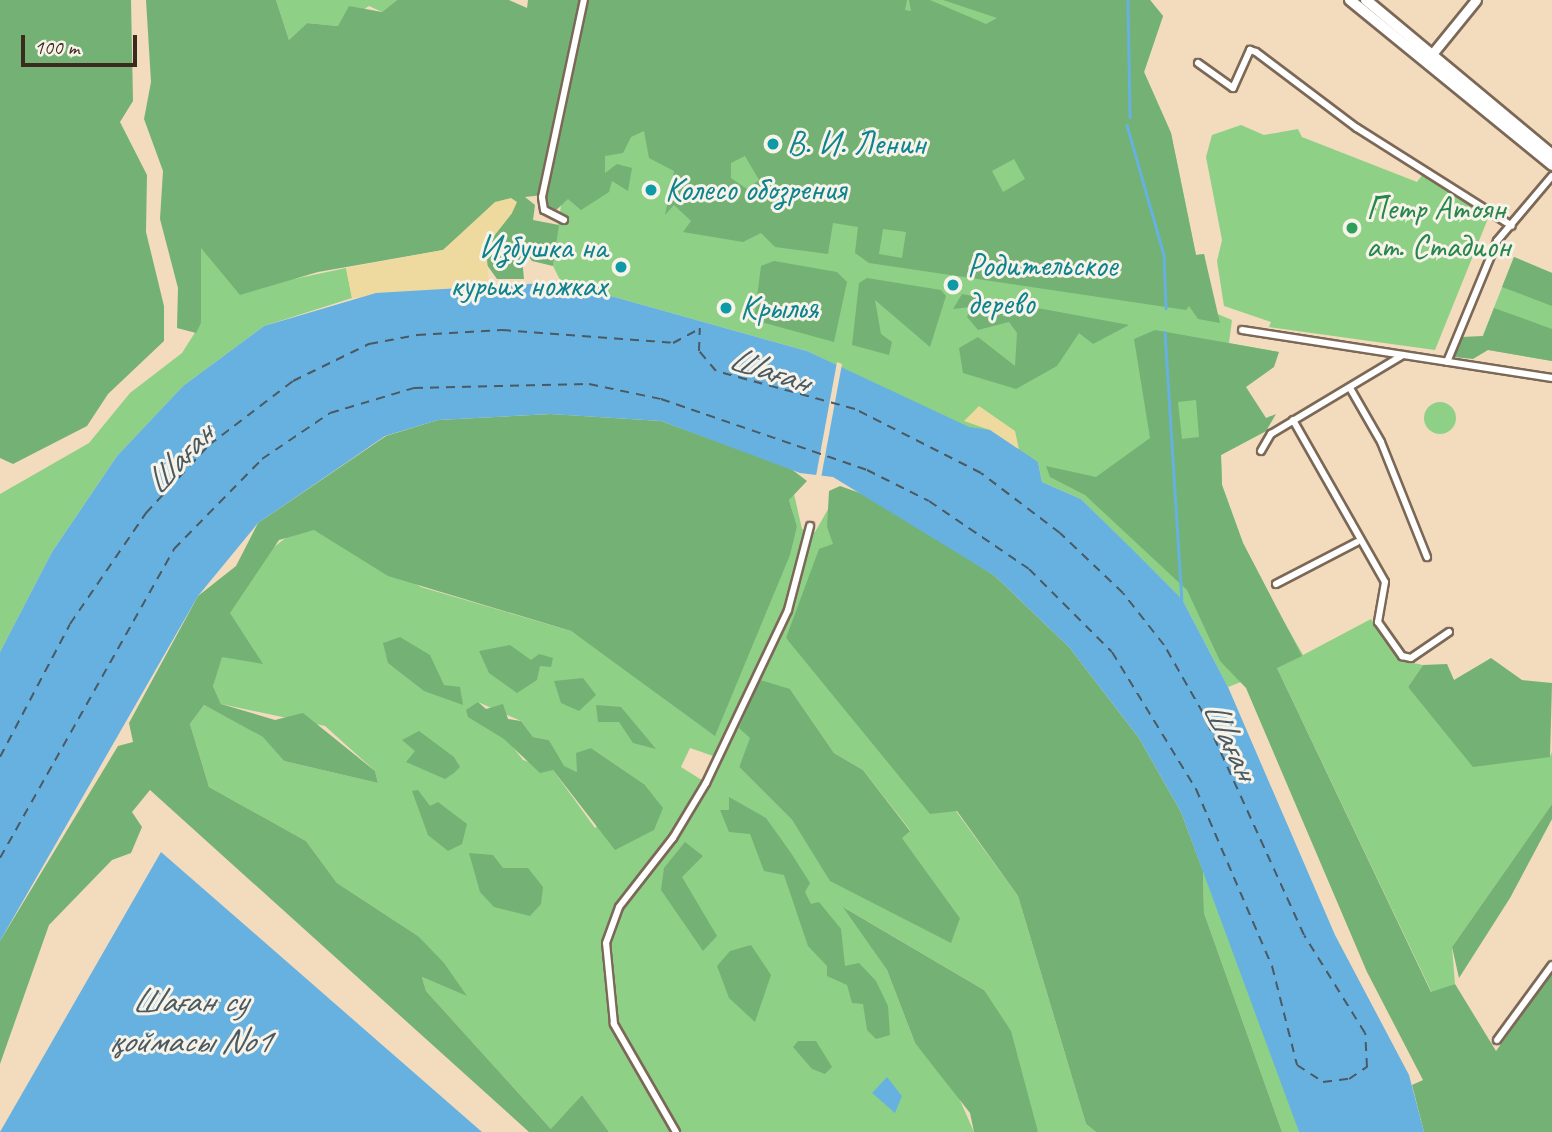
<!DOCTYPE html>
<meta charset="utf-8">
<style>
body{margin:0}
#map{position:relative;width:1552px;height:1132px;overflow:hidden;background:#f3dbbe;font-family:Caveat,sans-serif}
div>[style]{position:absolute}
.green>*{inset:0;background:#8fd087}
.round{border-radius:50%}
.forest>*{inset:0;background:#73b274}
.sand>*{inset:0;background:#eeda9e}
.water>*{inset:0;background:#66b1df}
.pier>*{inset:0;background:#f3dbbe}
.stream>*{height:2.5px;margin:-1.25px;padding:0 1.25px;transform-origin:1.25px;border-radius:1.25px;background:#66b1df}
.ferry>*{height:2px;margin-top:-1px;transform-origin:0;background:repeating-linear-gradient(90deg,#4a5962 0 9px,transparent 0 16px)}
.roads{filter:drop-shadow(2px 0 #7b6856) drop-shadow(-2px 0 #7b6856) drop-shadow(0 2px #7b6856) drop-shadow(0 -2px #7b6856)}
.minor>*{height:6px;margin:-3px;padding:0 3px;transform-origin:3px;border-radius:3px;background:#fff}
.secondary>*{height:9px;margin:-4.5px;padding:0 4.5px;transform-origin:4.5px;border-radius:4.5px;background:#fff}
.primary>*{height:10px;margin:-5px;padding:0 5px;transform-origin:5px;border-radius:5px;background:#fff}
.dots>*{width:19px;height:19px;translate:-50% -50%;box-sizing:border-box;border:4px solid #f7f3e8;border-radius:50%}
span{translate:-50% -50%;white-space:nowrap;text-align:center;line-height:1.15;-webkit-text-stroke:6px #f7f3e8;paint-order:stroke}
.culture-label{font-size:33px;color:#0d838f}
.left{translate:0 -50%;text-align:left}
.right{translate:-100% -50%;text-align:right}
.leisure-label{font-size:33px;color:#27864d}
.water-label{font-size:35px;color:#4a5962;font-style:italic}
.scale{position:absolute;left:21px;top:35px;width:116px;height:32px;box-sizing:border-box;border:4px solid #3b2a1e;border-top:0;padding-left:9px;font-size:21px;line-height:24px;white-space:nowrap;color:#3b2a1e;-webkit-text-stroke:5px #f7f3e8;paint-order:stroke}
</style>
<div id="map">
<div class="green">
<i style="clip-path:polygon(276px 0,397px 0,382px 12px,369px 6px,338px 26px,307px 23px,289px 40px)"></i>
<i style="clip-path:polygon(599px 0,1150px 0,1163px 16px,1144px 72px,1171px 133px,1196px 255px,1204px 254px,1215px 313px,1232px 320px,1229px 343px,1279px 352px,1238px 384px,1266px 431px,1221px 455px,1222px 485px,1243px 543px,1278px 611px,1303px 655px,1371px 619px,1399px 660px,1423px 665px,1408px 687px,1430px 711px,1550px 757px,1552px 752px,1552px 804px,1452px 947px,1455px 984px,1432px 993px,1277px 668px,1228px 687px,1182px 599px,1081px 499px,1042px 482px,1038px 462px,807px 351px,561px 282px,553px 266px,561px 205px)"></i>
<i style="clip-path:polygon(1241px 125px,1264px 135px,1298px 129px,1302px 137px,1417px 182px,1423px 174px,1489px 216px,1435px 350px,1269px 327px,1271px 322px,1224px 306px,1217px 261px,1222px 240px,1206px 157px,1212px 135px)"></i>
<i style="clip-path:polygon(200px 247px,294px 279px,346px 268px,352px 298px,264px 326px,183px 386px,117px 456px,52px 552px,0 652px,0 494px,89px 443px,130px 393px,182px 353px,201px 323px)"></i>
<i style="clip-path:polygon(1514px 257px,1552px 273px,1552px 361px,1478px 348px)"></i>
<i class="round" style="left:1424px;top:402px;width:32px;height:32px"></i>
<i style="clip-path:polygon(evenodd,794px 494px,802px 529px,815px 532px,831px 504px,827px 527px,834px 544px,786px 638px,956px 811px,1018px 896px,1086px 1124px,1096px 1132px,1038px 1132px,984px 990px,845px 908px,887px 970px,915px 1043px,955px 1089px,974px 1132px,609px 1132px,582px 1095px,552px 1130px,426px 991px,422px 977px,466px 995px,418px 936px,337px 883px,306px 841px,209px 787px,190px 724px,204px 705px,264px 737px,284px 761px,378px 783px,375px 771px,325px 726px,221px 704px,213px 686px,229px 613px,265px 554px,292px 533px,314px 530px,333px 537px,421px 587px,571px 631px,708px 729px,797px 526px,789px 500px,794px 494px,790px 689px,834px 753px,863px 770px,910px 830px,901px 837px,960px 918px,830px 880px,792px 820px,739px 767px,751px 737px,790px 689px,794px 494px,478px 702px,521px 721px,533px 737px,549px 740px,563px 766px,577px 772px,591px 748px,644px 784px,595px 828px,553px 770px,523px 760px,478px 702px,794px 494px,690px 748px,716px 757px,705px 782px,681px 767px,690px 748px)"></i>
<i style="clip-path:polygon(1203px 871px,1258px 1008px,1299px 1132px,1282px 1132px,1204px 913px)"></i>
</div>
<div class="forest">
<i style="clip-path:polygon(0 0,131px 0,133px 101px,120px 122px,147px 175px,146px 232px,164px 306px,164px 341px,108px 394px,87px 426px,13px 464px,0 458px)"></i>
<i style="clip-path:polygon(evenodd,146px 0,276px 0,289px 40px,307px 23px,338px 26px,349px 6px,382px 12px,397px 0,509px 0,527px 8px,528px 0,907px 0,905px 10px,911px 11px,909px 0,930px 0,986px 24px,997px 18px,943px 0,1150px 0,1163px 16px,1144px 72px,1171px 133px,1196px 255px,1204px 254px,1220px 323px,1198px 319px,1189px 306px,1186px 310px,869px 263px,855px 253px,858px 227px,833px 223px,828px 254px,775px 247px,761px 233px,743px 242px,683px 232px,691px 221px,674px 205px,665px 215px,674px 171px,649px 158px,644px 131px,631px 137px,623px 153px,605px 156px,605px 173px,617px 164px,632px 168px,628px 191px,612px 181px,609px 192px,581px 210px,568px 199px,553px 213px,543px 195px,525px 197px,535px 205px,533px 220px,559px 225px,553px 266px,532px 261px,521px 247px,524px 279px,497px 279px,487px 265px,486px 246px,512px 213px,485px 213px,443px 250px,318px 272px,240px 295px,201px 248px,201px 323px,196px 333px,177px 328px,178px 288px,160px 219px,163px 171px,144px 119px,151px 82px,146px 0,745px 156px,759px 180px,747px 189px,731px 178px,731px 163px,745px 156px,146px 0,1014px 159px,1025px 179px,1003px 192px,992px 171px,1014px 159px,146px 0,883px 229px,906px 232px,902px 258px,879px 254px,883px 229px)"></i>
<i style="clip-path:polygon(1514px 257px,1552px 273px,1552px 306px,1502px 287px)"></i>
<i style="clip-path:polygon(774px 261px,837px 272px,847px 282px,834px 342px,754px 320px,761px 266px)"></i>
<i style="clip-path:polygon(867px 278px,941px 290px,946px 296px,930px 347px,875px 300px,881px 334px,892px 342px,889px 355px,852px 345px,859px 283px)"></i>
<i style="clip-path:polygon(962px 294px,1129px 325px,1093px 344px,1079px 333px,1057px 366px,1016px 389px,963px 373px,959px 348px,978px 337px,1015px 366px,1017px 333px,1009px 322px,978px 330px,967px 317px,971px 307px,953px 309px)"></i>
<i style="clip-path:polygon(1494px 308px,1552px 329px,1552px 361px,1488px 350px,1473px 359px,1454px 357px,1461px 337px,1483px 336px)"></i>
<i style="clip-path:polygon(evenodd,1155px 330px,1279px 352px,1274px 367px,1246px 387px,1266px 418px,1276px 414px,1266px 431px,1221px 455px,1222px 485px,1243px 543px,1302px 656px,1277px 668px,1431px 992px,1455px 984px,1496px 1051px,1552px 974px,1552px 1132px,1424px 1132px,1412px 1085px,1423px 1080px,1367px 972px,1246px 688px,1220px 661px,1187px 590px,1085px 495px,1050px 477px,1046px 466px,1096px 477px,1150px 438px,1134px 339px,1155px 330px,1196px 400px,1199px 437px,1182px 439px,1178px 402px,1196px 400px)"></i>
<i style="clip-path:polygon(551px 414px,661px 421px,790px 468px,807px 481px,789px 500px,797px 526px,790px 555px,715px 736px,571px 631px,388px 576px,314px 530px,279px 540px,230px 613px,263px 664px,222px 657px,213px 686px,221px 704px,275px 720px,303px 713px,375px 771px,378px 783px,284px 761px,263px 737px,204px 705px,190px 724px,209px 787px,306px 841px,337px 883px,418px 936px,444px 963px,467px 996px,422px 977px,426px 991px,551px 1129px,582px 1095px,609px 1132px,529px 1132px,150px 790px,132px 812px,142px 827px,131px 853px,112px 860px,49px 925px,0 1064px,0 941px,118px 746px,133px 742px,129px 723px,198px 596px,236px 566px,258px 523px,386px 436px,438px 420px)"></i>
<i style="clip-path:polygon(840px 486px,877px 499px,995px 576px,1069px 647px,1139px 738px,1181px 812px,1203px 871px,1204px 913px,1282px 1132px,1096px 1132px,1086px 1124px,1018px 896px,957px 811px,930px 814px,786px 638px,819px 549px,833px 544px,827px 527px,829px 491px)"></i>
<i style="clip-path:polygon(400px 637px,430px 655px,444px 685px,460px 687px,463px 705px,424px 691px,388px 663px,383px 643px)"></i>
<i style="clip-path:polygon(510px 645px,531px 660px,539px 654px,553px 658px,551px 667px,540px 666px,537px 680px,517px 693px,489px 673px,479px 651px)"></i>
<i style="clip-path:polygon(1491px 658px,1522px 680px,1552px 683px,1550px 757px,1473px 767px,1408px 687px,1423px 665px,1447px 664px,1454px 680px)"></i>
<i style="clip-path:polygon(583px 678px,596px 695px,579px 711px,561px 703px,554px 681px)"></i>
<i style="clip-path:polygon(760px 680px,790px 689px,834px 753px,863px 770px,910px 831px,902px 838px,960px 918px,951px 943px,830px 881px,792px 820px,739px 767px,750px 738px,739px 728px)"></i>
<i style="clip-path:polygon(478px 702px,486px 709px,503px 704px,508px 719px,521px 721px,533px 737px,549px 740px,564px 766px,577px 772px,576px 753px,591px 748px,644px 784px,663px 808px,654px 830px,615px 850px,553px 770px,540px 773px,504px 739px,468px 717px,466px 710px)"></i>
<i style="clip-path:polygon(596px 705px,621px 707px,656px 749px,633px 743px,619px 722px,598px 722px)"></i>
<i style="clip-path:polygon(419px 731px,454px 757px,460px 767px,454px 773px,445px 779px,406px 762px,415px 751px,402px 740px)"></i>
<i style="clip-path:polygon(418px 790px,430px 806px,438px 802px,467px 824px,462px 844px,448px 851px,428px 835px,412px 791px)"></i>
<i style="clip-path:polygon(729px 797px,766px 818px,791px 853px,810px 883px,805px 892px,811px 904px,819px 902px,841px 929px,845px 966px,859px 963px,876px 981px,888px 1006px,890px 1035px,876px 1039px,867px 1030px,863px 1004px,852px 1003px,847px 985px,827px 976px,827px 966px,808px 946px,784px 875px,764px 871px,750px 834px,729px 832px,720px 810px,729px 810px)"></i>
<i style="clip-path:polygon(1552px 804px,1552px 819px,1510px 898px,1459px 978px,1452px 947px)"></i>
<i style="clip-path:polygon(685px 842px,703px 856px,682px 877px,717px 936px,703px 951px,661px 890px,664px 868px)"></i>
<i style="clip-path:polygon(469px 853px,493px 855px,503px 868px,528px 868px,543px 887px,541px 904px,530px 916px,494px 907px,480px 892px)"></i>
<i style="clip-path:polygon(843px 907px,984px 990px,1011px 1031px,1038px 1132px,974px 1132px,970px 1113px,915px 1043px,887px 970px)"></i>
<i style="clip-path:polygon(751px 945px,771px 975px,755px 1022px,729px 998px,717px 966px,730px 951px)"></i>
<i style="clip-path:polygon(798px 1041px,816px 1041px,832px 1067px,825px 1074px,812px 1069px,793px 1047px)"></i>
</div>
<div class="sand">
<i style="clip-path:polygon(511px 198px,517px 202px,512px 213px,486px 246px,489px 284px,352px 298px,346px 268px,443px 250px,495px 202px)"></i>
<i style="clip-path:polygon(979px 406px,1015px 431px,1020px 454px,990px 430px,964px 421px)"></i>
</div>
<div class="water">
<i style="clip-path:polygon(561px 282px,807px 351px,969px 427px,990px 430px,1038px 462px,1042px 482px,1081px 499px,1135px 552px,1182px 599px,1228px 687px,1335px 935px,1409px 1075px,1424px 1132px,1299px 1132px,1181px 812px,1139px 738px,1069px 647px,995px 576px,833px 477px,800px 473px,661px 421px,550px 414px,438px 420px,385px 436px,258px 523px,198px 596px,0 941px,0 652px,52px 552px,117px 456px,183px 386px,264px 326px,376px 293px)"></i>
<i style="clip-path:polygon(161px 852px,482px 1132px,0 1132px)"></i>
<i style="clip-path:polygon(887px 1077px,902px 1096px,895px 1113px,872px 1093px)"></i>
</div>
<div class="pier">
<i style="clip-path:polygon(837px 362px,842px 364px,821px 478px,816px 476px)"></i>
</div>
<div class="stream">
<i style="left:1128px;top:0;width:117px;rotate:89deg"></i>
<i style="left:1127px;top:125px;width:135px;rotate:74.1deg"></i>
<i style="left:1164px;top:255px;width:53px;rotate:87.8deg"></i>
<i style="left:1165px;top:332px;width:268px;rotate:86.4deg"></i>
</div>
<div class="ferry">
<i style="left:0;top:757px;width:150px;rotate:-62.2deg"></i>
<i style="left:70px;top:624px;width:135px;rotate:-55.6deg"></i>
<i style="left:146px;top:513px;width:93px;rotate:-47.2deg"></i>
<i style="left:209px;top:445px;width:106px;rotate:-37.3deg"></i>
<i style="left:293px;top:381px;width:85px;rotate:-26deg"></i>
<i style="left:369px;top:344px;width:49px;rotate:-10.6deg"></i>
<i style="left:417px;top:335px;width:85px;rotate:-3.4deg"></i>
<i style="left:502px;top:330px;width:171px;rotate:4.3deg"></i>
<i style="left:673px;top:343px;width:30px;rotate:-28deg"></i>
<i style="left:0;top:858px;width:355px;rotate:-60.6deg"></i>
<i style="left:174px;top:549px;width:126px;rotate:-45.6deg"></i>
<i style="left:262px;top:459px;width:82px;rotate:-34.1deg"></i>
<i style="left:330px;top:413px;width:88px;rotate:-16.6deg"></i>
<i style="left:414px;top:388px;width:175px;rotate:-1.3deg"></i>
<i style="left:589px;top:384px;width:74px;rotate:11.8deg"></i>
<i style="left:661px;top:399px;width:218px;rotate:19deg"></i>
<i style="left:867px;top:470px;width:69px;rotate:26.6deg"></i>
<i style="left:929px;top:501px;width:121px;rotate:34.2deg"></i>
<i style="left:1029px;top:569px;width:117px;rotate:45deg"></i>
<i style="left:1112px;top:652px;width:161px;rotate:58.5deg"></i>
<i style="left:1196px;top:789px;width:193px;rotate:66.8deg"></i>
<i style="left:1272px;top:966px;width:102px;rotate:75.8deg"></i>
<i style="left:1297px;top:1065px;width:31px;rotate:33deg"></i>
<i style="left:1323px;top:1082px;width:26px;rotate:-7deg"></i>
<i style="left:1349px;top:1079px;width:22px;rotate:-34deg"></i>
<i style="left:1367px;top:1067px;width:34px;rotate:-93deg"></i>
<i style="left:1365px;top:1033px;width:115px;rotate:-121.9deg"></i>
<i style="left:1304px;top:935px;width:244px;rotate:-114.5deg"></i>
<i style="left:1203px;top:713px;width:78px;rotate:-119.8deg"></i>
<i style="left:1164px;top:645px;width:66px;rotate:-128.3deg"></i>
<i style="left:1123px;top:593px;width:87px;rotate:-136.4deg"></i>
<i style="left:1060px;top:533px;width:99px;rotate:-142.8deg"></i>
<i style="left:981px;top:473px;width:141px;rotate:-153.1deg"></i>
<i style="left:855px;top:409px;width:144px;rotate:-164.7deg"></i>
<i style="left:716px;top:371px;width:26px;rotate:-130deg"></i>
<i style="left:699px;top:351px;width:23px;rotate:-88deg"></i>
</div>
<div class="roads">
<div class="minor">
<i style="left:1198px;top:63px;width:43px;rotate:35.5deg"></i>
<i style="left:1233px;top:88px;width:42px;rotate:-65.9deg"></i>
<i style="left:1250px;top:50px;width:6px;rotate:18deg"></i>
<i style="left:1256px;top:52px;width:126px;rotate:37deg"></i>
<i style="left:1357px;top:128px;width:183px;rotate:32.3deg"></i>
<i style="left:564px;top:220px;width:22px;rotate:-153deg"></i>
<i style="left:544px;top:210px;width:13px;rotate:-99deg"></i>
<i style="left:542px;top:197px;width:201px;rotate:-78deg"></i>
<i style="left:1242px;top:330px;width:314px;rotate:8.8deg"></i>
<i style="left:1447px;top:362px;width:131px;rotate:-67.5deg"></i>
<i style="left:1497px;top:241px;width:85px;rotate:-49.8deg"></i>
<i style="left:1350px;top:388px;width:62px;rotate:60.1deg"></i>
<i style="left:1381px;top:442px;width:124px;rotate:68.2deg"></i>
<i style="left:1293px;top:420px;width:186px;rotate:60.4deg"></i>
<i style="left:1385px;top:582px;width:41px;rotate:99.9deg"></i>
<i style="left:1378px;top:622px;width:42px;rotate:54.8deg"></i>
<i style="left:1402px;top:656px;width:9px;rotate:13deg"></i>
<i style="left:1411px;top:658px;width:46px;rotate:-34.4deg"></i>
<i style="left:1261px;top:451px;width:20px;rotate:-60deg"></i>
<i style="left:1271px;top:434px;width:154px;rotate:-30.9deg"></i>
<i style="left:1276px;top:584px;width:91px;rotate:-27.4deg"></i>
<i style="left:1497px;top:1040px;width:93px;rotate:-53.7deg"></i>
<i style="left:676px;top:1132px;width:125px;rotate:-119.9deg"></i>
<i style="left:614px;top:1024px;width:81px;rotate:-95.6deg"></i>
<i style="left:606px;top:943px;width:38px;rotate:-70deg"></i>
<i style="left:619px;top:907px;width:88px;rotate:-52deg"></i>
<i style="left:673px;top:838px;width:64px;rotate:-59deg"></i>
<i style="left:706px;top:783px;width:191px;rotate:-64.6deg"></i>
<i style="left:788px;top:610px;width:87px;rotate:-75.3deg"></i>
</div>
<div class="secondary">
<i style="left:1428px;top:59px;width:76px;rotate:-50.9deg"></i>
</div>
<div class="primary">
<i style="left:1350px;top:0;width:261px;rotate:39.2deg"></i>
<i style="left:1366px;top:0;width:242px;rotate:39.8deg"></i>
</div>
</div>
<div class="dots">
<i style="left:773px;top:144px;background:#0f9aa8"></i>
<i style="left:651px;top:190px;background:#0f9aa8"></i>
<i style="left:1352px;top:228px;background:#2e9e5b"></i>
<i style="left:621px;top:267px;background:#0f9aa8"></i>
<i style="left:953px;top:285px;background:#0f9aa8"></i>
<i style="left:726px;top:308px;background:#0f9aa8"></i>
</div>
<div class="culture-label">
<span class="left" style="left:787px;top:144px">В. И. Ленин</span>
<span class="left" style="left:665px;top:190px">Колесо обозрения</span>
<span class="right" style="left:607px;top:267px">Избушка на<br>курьих ножках</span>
<span class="left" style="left:967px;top:285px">Родительское<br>дерево</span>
<span class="left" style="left:740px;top:308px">Крылья</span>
</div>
<div class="leisure-label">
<span class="left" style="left:1366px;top:228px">Петр Атоян<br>ат. Стадион</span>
</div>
<div class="water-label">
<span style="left:769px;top:370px;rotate:18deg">Шаған</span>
<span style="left:179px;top:459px;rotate:-47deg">Шаған</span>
<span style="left:1230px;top:740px;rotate:64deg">Шаған</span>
<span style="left:189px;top:1021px">Шаған су<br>қоймасы No1</span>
</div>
<div class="scale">100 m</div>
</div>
